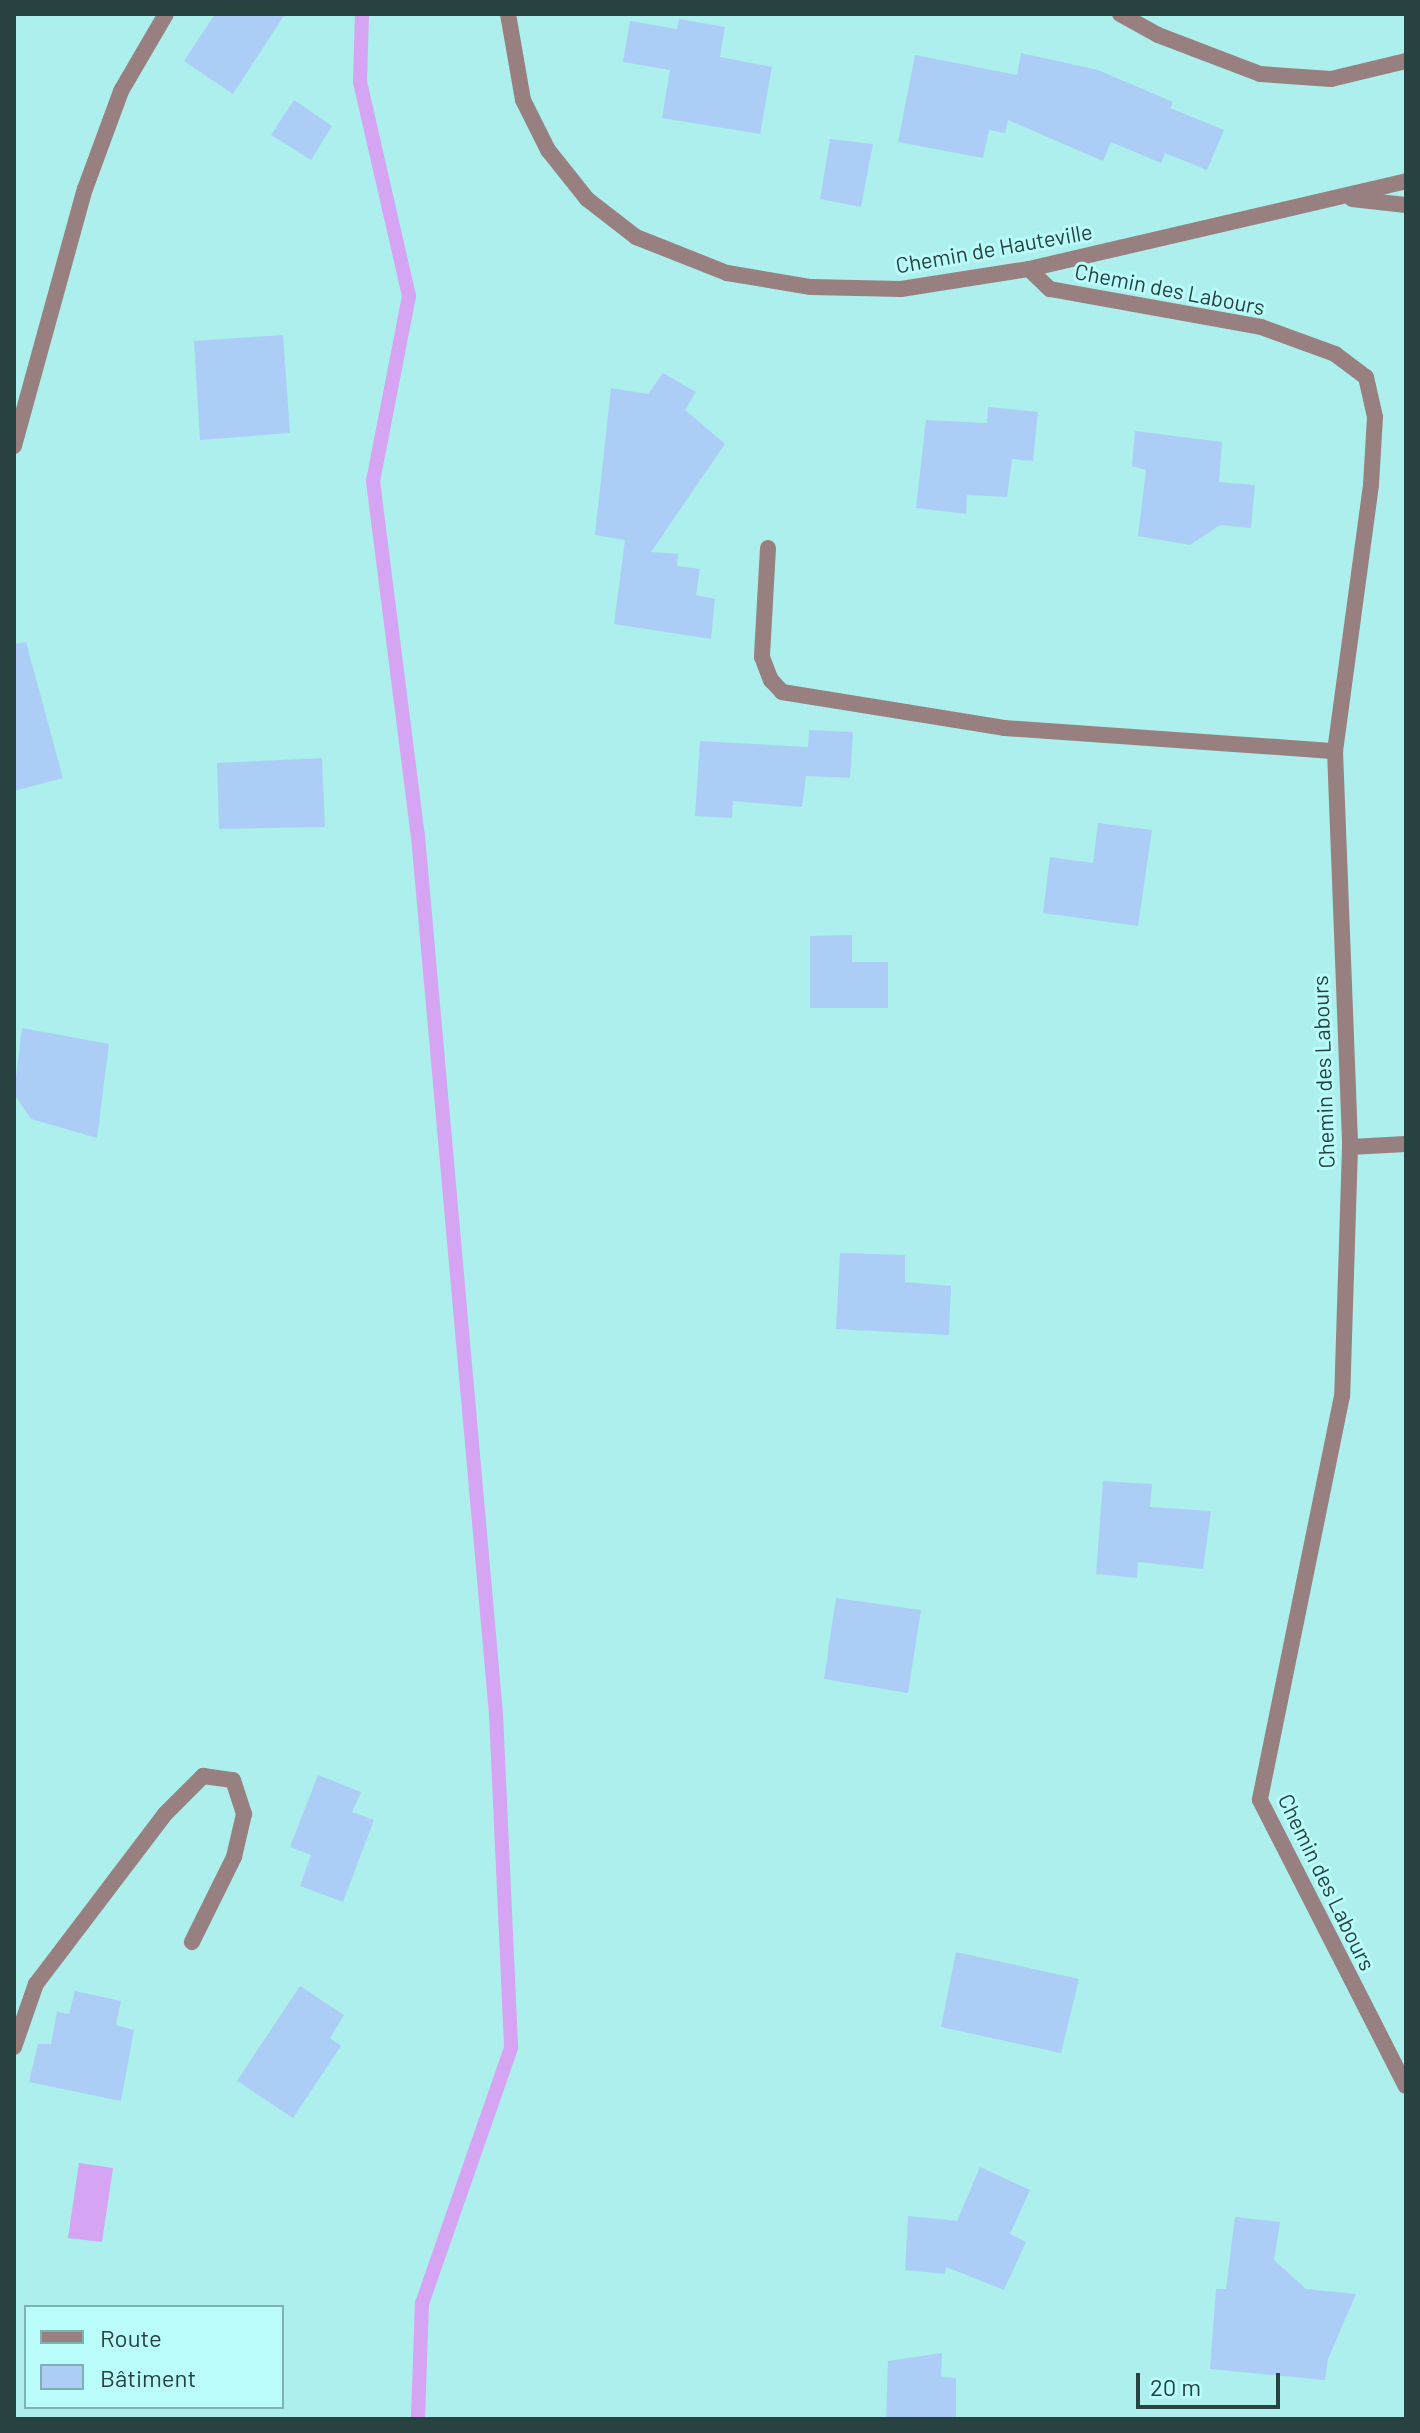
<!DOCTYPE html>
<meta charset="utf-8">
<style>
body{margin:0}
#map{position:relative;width:1420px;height:2433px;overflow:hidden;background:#acefec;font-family:Barlow,sans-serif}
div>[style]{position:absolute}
.water>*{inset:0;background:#d5a4f2}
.stream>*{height:14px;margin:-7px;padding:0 7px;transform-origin:7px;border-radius:7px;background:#d5a4f2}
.building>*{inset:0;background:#accef6}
.minor>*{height:16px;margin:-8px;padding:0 8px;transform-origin:8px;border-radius:8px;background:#988081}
span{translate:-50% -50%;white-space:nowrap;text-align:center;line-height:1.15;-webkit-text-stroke:6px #b9fcf9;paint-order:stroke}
.street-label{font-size:22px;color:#274241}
.frame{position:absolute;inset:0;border:16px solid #274241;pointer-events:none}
.legend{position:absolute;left:24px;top:2305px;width:260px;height:104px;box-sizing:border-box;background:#b9fcf9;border:2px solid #7fb2af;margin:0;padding:10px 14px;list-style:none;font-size:24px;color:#274241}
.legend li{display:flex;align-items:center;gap:16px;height:40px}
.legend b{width:40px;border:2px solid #7fb2af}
.scale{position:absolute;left:1136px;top:2373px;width:144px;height:36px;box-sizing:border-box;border:4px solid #274241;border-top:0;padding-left:10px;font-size:24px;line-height:28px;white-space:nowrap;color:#274241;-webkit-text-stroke:6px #b9fcf9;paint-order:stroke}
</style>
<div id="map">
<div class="water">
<i style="clip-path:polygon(79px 2163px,113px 2168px,102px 2242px,68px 2238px)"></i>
</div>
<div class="stream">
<i style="left:362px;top:14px;width:68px;rotate:91.7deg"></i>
<i style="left:360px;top:82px;width:220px;rotate:77.1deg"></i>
<i style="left:409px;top:296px;width:188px;rotate:101deg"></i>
<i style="left:373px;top:481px;width:358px;rotate:82.8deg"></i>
<i style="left:418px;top:836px;width:881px;rotate:84.92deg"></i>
<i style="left:496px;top:1714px;width:334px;rotate:87.4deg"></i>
<i style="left:511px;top:2048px;width:270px;rotate:109.2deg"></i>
<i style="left:422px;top:2303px;width:116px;rotate:92deg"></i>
</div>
<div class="building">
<i style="clip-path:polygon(215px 14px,285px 14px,233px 94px,184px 61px)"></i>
<i style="clip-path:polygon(679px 19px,725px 27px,720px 57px,772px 67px,760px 134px,662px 118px,670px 70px,623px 62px,630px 21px,677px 29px)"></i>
<i style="clip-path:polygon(1021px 53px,1098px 70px,1173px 102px,1170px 108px,1224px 130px,1207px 170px,1165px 153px,1161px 163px,1111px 142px,1103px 161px,1008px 120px,1005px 133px,989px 130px,983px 158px,898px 142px,915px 55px,1017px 75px)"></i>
<i style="clip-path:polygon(294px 100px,332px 126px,311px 160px,271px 135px)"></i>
<i style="clip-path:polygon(830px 139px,873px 144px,861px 207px,820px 199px)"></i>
<i style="clip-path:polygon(283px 335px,290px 433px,200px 440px,194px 341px)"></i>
<i style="clip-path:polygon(663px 373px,696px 392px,685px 410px,725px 444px,651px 552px,678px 554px,677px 566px,700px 569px,696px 595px,715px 599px,711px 639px,614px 624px,625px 540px,595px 535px,611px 388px,648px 394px)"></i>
<i style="clip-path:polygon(988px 407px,1038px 412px,1033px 461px,1012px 459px,1007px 497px,967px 495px,966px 514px,916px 508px,926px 420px,987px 423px)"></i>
<i style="clip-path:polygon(1135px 431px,1222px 442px,1219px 482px,1255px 485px,1251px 528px,1220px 525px,1190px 545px,1138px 536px,1146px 470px,1132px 466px)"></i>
<i style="clip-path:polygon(26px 642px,63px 778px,14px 791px,14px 644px)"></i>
<i style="clip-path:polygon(809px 730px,853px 732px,850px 778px,806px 776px,802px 807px,733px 801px,732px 818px,695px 816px,700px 741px,808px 747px)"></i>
<i style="clip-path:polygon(322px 758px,325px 827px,219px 829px,217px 763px)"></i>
<i style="clip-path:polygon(1098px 823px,1152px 830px,1138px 926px,1043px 913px,1050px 857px,1093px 863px)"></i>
<i style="clip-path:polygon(852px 935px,852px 962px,888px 962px,888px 1008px,810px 1008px,810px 936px)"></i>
<i style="clip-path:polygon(22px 1028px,109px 1044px,97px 1138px,31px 1119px,14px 1094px)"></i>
<i style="clip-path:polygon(840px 1253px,905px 1255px,905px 1282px,951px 1286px,949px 1335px,836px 1329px)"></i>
<i style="clip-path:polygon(1103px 1481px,1152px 1484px,1150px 1507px,1211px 1511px,1203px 1569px,1138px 1562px,1137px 1578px,1096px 1574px)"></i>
<i style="clip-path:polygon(836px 1598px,921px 1610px,908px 1693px,824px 1679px)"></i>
<i style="clip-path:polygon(318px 1775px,361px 1792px,352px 1812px,374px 1820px,343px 1902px,300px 1886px,311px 1855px,290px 1847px)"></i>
<i style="clip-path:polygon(956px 1952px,1079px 1979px,1061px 2053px,941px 2027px)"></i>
<i style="clip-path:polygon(300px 1986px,344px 2015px,330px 2038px,341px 2046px,293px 2118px,237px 2081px)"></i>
<i style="clip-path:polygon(75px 1991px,121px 2001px,116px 2025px,134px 2030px,121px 2101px,29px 2082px,38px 2044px,51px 2044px,57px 2012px,69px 2014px)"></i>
<i style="clip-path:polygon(980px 2167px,1030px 2190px,1010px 2234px,1026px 2242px,1004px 2290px,946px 2267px,945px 2274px,905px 2270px,908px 2216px,957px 2221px)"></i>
<i style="clip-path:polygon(1235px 2217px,1280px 2222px,1274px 2260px,1306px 2289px,1356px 2294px,1328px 2359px,1325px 2380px,1210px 2369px,1216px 2289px,1226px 2289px)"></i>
<i style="clip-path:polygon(942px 2353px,941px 2377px,956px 2378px,956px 2419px,886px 2419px,888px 2361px)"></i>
</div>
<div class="minor">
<i style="left:508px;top:14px;width:87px;rotate:80.1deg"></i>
<i style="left:523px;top:100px;width:56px;rotate:63.4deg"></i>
<i style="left:548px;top:150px;width:63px;rotate:51.5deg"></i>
<i style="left:587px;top:199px;width:62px;rotate:37.8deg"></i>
<i style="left:636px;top:237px;width:98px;rotate:21.6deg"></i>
<i style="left:727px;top:273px;width:85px;rotate:9.5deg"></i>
<i style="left:811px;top:287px;width:90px;rotate:1.3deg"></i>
<i style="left:901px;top:289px;width:130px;rotate:-8.9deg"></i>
<i style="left:1029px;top:269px;width:387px;rotate:-13.1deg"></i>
<i style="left:1120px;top:14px;width:43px;rotate:28.9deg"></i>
<i style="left:1158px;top:35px;width:109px;rotate:20.9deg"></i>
<i style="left:1260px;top:74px;width:71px;rotate:4deg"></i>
<i style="left:1331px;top:79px;width:77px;rotate:-13.5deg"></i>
<i style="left:1352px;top:199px;width:54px;rotate:6.3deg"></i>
<i style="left:1029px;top:269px;width:29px;rotate:44deg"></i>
<i style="left:1050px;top:289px;width:214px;rotate:10.2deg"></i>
<i style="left:1261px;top:327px;width:79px;rotate:20deg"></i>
<i style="left:1335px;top:354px;width:39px;rotate:37deg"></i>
<i style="left:1366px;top:377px;width:41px;rotate:77.3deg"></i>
<i style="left:1375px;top:417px;width:68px;rotate:93.4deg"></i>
<i style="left:1371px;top:485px;width:268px;rotate:97.7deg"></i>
<i style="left:1335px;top:751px;width:396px;rotate:87.8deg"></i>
<i style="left:1350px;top:1147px;width:249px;rotate:91.8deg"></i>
<i style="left:1342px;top:1396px;width:412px;rotate:101.5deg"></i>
<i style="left:1260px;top:1800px;width:321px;rotate:63deg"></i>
<i style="left:14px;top:446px;width:267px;rotate:-74.6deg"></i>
<i style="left:85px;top:189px;width:104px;rotate:-69.8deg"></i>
<i style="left:121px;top:91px;width:89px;rotate:-59.7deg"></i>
<i style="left:768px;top:548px;width:109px;rotate:93.2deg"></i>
<i style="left:762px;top:657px;width:25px;rotate:69deg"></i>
<i style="left:771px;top:680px;width:16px;rotate:47deg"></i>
<i style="left:782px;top:692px;width:225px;rotate:9.2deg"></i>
<i style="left:1004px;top:728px;width:332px;rotate:4deg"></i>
<i style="left:1350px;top:1147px;width:56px;rotate:-3.1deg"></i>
<i style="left:14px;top:2047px;width:67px;rotate:-70.8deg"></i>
<i style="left:36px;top:1984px;width:213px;rotate:-52.8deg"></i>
<i style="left:165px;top:1814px;width:54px;rotate:-45deg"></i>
<i style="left:203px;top:1776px;width:30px;rotate:8deg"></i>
<i style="left:233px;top:1780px;width:36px;rotate:72deg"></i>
<i style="left:244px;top:1814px;width:44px;rotate:103.1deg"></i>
<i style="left:234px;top:1857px;width:95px;rotate:116.3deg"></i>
</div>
<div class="street-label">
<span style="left:994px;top:248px;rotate:-10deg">Chemin de Hauteville</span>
<span style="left:1170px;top:289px;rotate:11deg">Chemin des Labours</span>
<span style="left:1323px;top:1072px;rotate:-92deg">Chemin des Labours</span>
<span style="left:1327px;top:1882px;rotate:64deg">Chemin des Labours</span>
</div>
<div class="frame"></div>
<ul class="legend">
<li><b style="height:10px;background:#988081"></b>Route</li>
<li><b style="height:22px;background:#accef6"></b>Bâtiment</li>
</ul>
<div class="scale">20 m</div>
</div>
